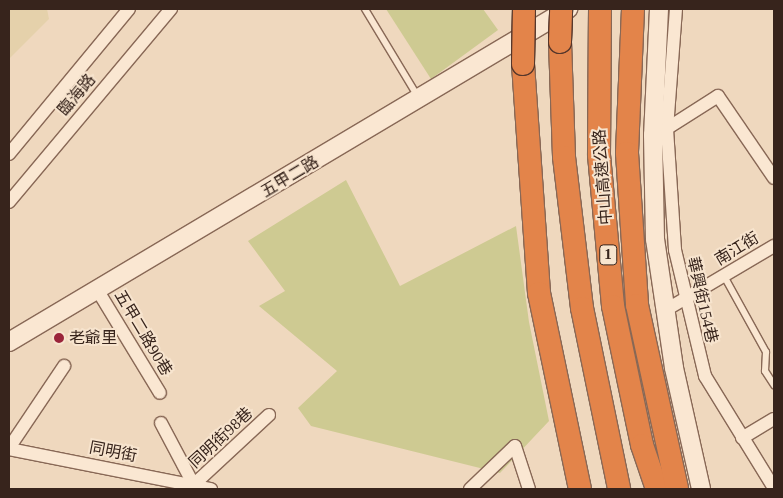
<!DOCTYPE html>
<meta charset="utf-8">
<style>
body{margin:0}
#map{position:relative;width:783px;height:498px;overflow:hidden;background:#efd8be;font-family:"Times New Roman","Noto Sans TC",serif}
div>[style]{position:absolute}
.farmland>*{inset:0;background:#e5d1ab}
.green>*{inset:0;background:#ceca92}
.roads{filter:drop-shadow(1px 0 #886856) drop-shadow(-1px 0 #886856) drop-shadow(0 1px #886856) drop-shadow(0 -1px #886856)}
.lane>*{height:6px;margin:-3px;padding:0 3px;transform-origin:3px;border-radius:3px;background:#fae7d2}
.street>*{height:12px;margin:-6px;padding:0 6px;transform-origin:6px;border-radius:6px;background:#fae7d2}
.secondary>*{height:18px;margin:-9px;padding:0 9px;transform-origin:9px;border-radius:9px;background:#fae7d2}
.highway>*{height:22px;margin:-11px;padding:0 11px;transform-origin:11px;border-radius:11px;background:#e3844a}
.bridges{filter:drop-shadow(1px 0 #56372b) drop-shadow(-1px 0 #56372b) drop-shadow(0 1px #56372b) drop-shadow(0 -1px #56372b)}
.highway-bridge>*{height:22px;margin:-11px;padding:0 11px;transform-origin:11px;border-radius:11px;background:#e3844a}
.dots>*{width:14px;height:14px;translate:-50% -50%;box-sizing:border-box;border:2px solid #f7e4ce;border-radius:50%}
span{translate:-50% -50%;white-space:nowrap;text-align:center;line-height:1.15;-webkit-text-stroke:4px #f7e4ce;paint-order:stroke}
.shield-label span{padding:1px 4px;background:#f7e4ce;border:1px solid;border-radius:4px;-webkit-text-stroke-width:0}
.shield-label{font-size:15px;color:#37241c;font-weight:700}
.street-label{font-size:16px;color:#37241c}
.poi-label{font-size:16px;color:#37241c}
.left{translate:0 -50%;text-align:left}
.frame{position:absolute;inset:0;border:10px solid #37241c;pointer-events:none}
</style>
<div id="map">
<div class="farmland">
<i style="clip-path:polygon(9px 9px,47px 9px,49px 19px,9px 59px)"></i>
</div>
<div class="green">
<i style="clip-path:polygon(386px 9px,483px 9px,498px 30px,431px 79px)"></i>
<i style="clip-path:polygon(346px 180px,400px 286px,516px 226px,529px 322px,549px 421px,500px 473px,311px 426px,298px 408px,337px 371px,259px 306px,285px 291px,248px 241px)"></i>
</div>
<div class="roads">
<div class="lane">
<i style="left:365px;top:9px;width:103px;rotate:58.9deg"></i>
<i style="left:724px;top:276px;width:87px;rotate:61.1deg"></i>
<i style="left:766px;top:352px;width:19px;rotate:93deg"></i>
<i style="left:765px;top:371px;width:17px;rotate:57deg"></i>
</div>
<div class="street">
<i style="left:676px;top:9px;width:120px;rotate:94.3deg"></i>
<i style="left:667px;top:129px;width:121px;rotate:86.2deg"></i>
<i style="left:675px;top:250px;width:130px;rotate:76.6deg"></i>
<i style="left:705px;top:376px;width:132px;rotate:58.4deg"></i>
<i style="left:663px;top:131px;width:65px;rotate:-32.5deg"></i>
<i style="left:718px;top:96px;width:99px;rotate:55.7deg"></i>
<i style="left:9px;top:154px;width:188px;rotate:-50.4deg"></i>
<i style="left:9px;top:202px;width:252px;rotate:-50deg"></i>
<i style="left:98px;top:291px;width:119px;rotate:58.7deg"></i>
<i style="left:664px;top:311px;width:128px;rotate:-30.6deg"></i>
<i style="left:161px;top:423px;width:75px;rotate:62.1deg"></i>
<i style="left:742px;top:438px;width:37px;rotate:-31deg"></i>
<i style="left:9px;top:448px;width:99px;rotate:-56.1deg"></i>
<i style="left:9px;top:449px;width:206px;rotate:11.2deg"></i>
<i style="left:189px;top:489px;width:109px;rotate:-42.8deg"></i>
<i style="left:470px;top:489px;width:62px;rotate:-43.7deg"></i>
<i style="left:515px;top:446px;width:45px;rotate:72deg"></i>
</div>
<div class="secondary">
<i style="left:659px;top:9px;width:126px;rotate:92.7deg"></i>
<i style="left:653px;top:135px;width:104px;rotate:88.9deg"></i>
<i style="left:655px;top:239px;width:130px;rotate:81.6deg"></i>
<i style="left:674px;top:368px;width:124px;rotate:77.4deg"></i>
<i style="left:9px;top:342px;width:651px;rotate:-30.78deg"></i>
</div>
<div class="highway">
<i style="left:600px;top:9px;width:146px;rotate:90.4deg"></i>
<i style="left:599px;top:155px;width:152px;rotate:84.7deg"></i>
<i style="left:613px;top:306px;width:142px;rotate:78.2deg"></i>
<i style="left:642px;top:445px;width:46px;rotate:71.2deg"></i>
<i style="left:633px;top:9px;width:144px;rotate:92.4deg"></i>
<i style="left:627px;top:153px;width:152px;rotate:86.2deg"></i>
<i style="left:637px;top:305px;width:188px;rotate:77.7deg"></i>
<i style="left:560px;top:42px;width:115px;rotate:88deg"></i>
<i style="left:564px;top:157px;width:152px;rotate:83.2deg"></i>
<i style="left:582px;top:308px;width:185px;rotate:78.4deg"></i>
<i style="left:523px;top:64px;width:230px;rotate:86deg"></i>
<i style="left:539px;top:293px;width:200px;rotate:78.2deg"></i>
</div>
</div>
<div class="bridges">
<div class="highway-bridge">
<i style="left:560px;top:42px;width:33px;rotate:-88deg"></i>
<i style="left:523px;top:64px;width:55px;rotate:-89deg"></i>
</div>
</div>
<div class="dots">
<i style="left:59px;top:338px;background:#9a243a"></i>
</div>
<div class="shield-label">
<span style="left:608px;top:255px">1</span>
</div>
<div class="street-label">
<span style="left:77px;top:95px;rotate:-50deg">臨海路</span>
<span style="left:290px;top:177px;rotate:-31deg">五甲二路</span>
<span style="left:603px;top:177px;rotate:-94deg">中山高速公路</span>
<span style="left:737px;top:249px;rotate:-31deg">南江街</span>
<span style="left:702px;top:300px;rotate:77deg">華興街154巷</span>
<span style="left:143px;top:333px;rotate:59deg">五甲二路90巷</span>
<span style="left:221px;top:438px;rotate:-43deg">同明街98巷</span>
<span style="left:113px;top:452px;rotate:11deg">同明街</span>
</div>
<div class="poi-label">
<span class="left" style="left:69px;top:338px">老爺里</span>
</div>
<div class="frame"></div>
</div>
